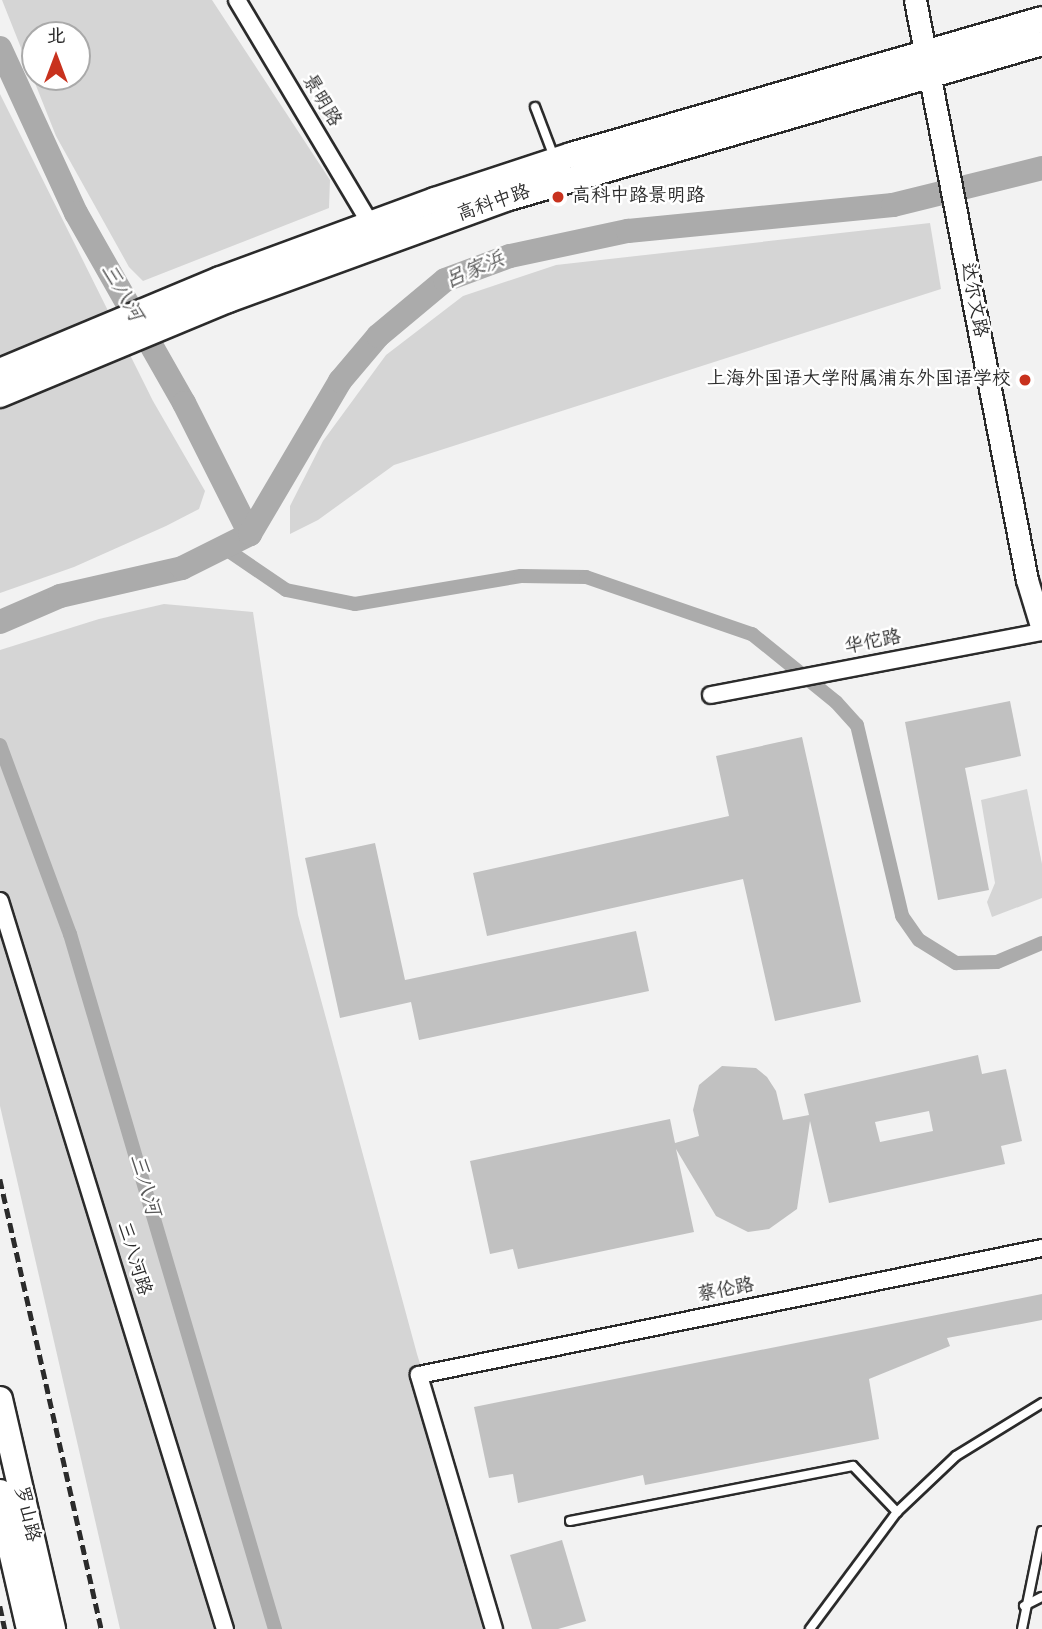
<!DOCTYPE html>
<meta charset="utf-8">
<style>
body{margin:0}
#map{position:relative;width:1042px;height:1629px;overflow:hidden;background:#f2f2f2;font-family:Kalam,"LXGW WenKai TC",sans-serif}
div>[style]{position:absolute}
.green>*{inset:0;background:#d5d5d5}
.canal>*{height:14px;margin:-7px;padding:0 7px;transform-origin:7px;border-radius:7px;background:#ababab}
.river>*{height:24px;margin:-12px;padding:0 12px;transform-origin:12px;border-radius:12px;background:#ababab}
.building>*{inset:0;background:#c1c1c1}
.roads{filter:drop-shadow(2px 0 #2b2b2b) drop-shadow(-2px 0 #2b2b2b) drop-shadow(0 2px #2b2b2b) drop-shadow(0 -2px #2b2b2b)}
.lane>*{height:8px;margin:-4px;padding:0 4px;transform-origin:4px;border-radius:4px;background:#fff}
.street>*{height:16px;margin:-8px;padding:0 8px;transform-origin:8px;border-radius:8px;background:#fff}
.secondary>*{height:21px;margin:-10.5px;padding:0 10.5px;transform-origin:10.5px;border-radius:10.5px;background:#fff}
.primary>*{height:24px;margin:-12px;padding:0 12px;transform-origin:12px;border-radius:12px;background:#fff}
.highway>*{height:28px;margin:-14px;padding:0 14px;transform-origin:14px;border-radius:14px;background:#fff}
.rail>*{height:4.5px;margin-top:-2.25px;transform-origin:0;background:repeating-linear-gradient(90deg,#2b2b2b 0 10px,transparent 0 15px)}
.dots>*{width:19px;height:19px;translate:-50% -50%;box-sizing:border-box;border:4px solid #fff;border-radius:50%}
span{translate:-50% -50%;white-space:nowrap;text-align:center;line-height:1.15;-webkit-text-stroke:5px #fff;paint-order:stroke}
.street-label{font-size:19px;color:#2b2b2b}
.poi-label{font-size:19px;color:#2b2b2b}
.left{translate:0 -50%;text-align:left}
.right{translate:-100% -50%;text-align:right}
.water-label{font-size:21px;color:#585858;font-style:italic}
.north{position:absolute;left:21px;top:21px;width:70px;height:70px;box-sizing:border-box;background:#fff;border:2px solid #aaa;border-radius:50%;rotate:0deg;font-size:19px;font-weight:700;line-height:28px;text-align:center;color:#2b2b2b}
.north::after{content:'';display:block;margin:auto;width:24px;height:32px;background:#c8321e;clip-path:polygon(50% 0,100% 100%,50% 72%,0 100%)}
</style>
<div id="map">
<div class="green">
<i style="clip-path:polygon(evenodd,2px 0,212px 0,330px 180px,329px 208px,143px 281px,129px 267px,56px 136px,2px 0,35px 35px,77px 35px,77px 77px,35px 77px,35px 35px)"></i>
<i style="clip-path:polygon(0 94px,153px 401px,205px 491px,199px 509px,166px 526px,74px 567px,0 593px)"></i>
<i style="clip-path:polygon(930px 223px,941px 289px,394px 465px,318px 520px,290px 534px,290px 506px,323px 441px,386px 355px,463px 296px,556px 265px)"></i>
<i style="clip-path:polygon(164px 604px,253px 612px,298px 915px,417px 1354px,502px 1629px,120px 1629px,0 1106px,0 650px,99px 619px)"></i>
<i style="clip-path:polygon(1027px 789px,1042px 864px,1042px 898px,992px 917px,987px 902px,995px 883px,981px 800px)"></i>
</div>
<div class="canal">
<i style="left:223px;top:547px;width:76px;rotate:34.3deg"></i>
<i style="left:286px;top:590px;width:70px;rotate:11.5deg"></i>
<i style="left:355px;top:604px;width:168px;rotate:-9.6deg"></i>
<i style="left:521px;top:576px;width:65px;rotate:0.9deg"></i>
<i style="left:586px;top:577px;width:176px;rotate:19deg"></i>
<i style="left:752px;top:634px;width:108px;rotate:39deg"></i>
<i style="left:836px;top:702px;width:31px;rotate:48deg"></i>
<i style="left:857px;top:725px;width:196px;rotate:76.7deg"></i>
<i style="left:902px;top:916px;width:29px;rotate:55deg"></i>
<i style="left:919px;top:940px;width:44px;rotate:31.9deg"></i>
<i style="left:956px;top:963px;width:41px;rotate:-1.4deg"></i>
<i style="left:997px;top:962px;width:49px;rotate:-22.9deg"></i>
<i style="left:0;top:745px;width:202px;rotate:69.7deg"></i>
<i style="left:70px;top:934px;width:725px;rotate:73.57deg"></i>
</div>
<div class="river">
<i style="left:0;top:48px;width:182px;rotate:65.3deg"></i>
<i style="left:76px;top:213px;width:219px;rotate:60.4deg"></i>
<i style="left:184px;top:403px;width:147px;rotate:63.3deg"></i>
<i style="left:0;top:622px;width:65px;rotate:-23.4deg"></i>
<i style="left:60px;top:596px;width:125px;rotate:-12.9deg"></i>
<i style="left:182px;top:568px;width:76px;rotate:-26.6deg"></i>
<i style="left:250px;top:534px;width:178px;rotate:-59.5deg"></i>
<i style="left:340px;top:381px;width:59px;rotate:-49.8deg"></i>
<i style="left:378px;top:336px;width:87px;rotate:-39.9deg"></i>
<i style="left:445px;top:280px;width:69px;rotate:-20.3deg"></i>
<i style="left:510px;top:256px;width:121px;rotate:-12deg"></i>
<i style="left:628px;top:231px;width:266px;rotate:-5.6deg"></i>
<i style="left:893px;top:205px;width:154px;rotate:-13.9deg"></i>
</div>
<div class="building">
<i style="clip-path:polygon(1010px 701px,1021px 756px,965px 768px,989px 890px,938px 900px,905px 722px)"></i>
<i style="clip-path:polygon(802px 737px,861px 1002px,775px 1021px,743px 879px,487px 936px,473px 873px,729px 816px,716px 756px)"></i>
<i style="clip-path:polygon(375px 843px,405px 980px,636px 931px,649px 991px,419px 1040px,411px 1002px,340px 1018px,305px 858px)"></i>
<i style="clip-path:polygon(evenodd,978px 1055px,982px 1074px,1006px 1069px,1022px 1141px,1001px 1146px,1005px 1164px,829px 1203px,810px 1121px,797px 1209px,769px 1229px,748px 1232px,716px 1216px,676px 1149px,694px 1232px,518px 1269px,513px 1249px,490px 1254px,470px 1161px,670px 1119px,675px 1143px,699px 1136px,693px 1110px,699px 1085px,722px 1066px,756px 1068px,767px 1077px,776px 1091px,783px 1120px,809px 1115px,804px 1094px,978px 1055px,929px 1111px,933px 1131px,880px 1142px,875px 1122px,929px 1111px)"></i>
<i style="clip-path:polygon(1042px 1294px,1042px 1320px,947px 1338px,950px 1346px,869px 1379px,879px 1439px,645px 1485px,643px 1475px,518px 1503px,513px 1474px,489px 1478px,474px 1407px)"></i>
<i style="clip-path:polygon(562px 1540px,586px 1621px,558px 1629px,532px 1629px,510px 1555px)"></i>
</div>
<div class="roads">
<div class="lane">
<i style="left:535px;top:107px;width:53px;rotate:69.2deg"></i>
<i style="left:570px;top:1521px;width:288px;rotate:-11deg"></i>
<i style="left:853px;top:1466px;width:64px;rotate:46.3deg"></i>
<i style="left:1024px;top:1606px;width:20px;rotate:-27deg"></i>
<i style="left:810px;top:1629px;width:146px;rotate:-53.4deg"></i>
<i style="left:897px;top:1512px;width:81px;rotate:-43.5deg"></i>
<i style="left:956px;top:1456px;width:101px;rotate:-31.6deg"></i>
<i style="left:1022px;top:1629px;width:100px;rotate:-78.5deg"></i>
</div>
<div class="street">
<i style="left:237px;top:0;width:260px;rotate:59.2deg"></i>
<i style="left:711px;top:695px;width:337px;rotate:-10.8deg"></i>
<i style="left:0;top:901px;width:762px;rotate:72.83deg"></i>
<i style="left:494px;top:1629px;width:265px;rotate:-106.5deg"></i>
<i style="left:419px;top:1375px;width:636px;rotate:-11.52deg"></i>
</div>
<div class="secondary">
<i style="left:915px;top:0;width:591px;rotate:79.07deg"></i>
<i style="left:1027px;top:580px;width:51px;rotate:73deg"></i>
</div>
<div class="primary">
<i style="left:0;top:371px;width:238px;rotate:-22.7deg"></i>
<i style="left:220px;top:279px;width:229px;rotate:-20.2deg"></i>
<i style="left:435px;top:200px;width:143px;rotate:-18.3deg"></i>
<i style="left:571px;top:155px;width:490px;rotate:-16.1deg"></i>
<i style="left:0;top:395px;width:247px;rotate:-22.6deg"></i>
<i style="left:228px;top:300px;width:299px;rotate:-20deg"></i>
<i style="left:509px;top:198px;width:555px;rotate:-16.21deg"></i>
<i style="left:0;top:1399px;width:236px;rotate:77deg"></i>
</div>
<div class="highway">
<i style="left:0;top:1494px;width:139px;rotate:77.1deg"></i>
</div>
</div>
<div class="rail">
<i style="left:0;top:1179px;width:461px;rotate:77.3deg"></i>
<i style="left:0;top:1606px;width:24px;rotate:78deg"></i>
</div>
<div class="dots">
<i style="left:558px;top:197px;background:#c8321e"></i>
<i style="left:1025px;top:380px;background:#c8321e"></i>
</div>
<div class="street-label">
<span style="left:321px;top:101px;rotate:59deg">景明路</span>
<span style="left:494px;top:204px;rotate:-19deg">高科中路</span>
<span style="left:973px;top:300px;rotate:79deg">达尔文路</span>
<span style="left:873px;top:643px;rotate:-11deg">华佗路</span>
<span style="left:133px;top:1259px;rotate:73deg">三八河路</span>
<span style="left:726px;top:1291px;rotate:-11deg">蔡伦路</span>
<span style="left:26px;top:1514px;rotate:77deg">罗山路</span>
</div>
<div class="poi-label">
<span class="left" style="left:572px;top:197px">高科中路景明路</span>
<span class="right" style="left:1011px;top:380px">上海外国语大学附属浦东外国语学校</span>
</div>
<div class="water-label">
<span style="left:475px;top:271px;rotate:-23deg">吕家浜</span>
<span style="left:121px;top:293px;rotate:60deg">三八河</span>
<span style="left:144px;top:1185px;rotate:74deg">三八河</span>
</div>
<div class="north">北</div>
</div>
